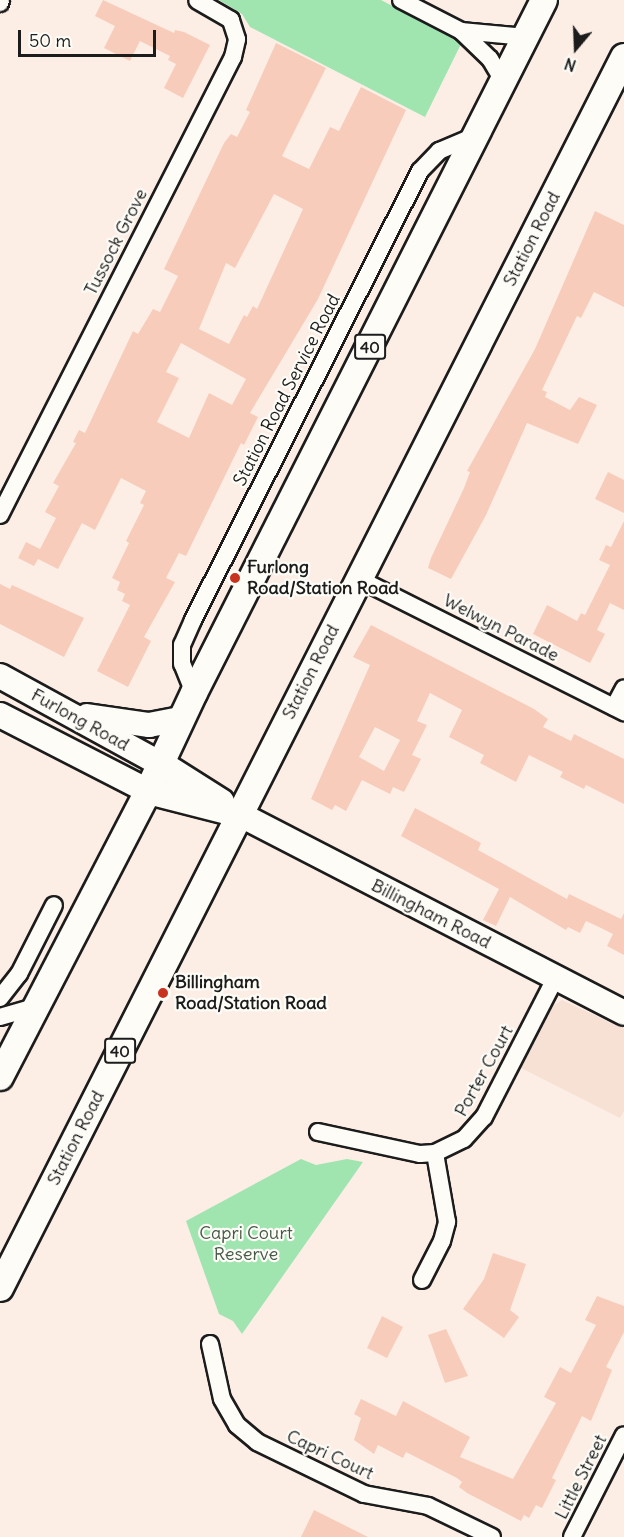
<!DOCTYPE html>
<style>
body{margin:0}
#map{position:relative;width:624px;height:1537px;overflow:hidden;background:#fceee5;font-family:Delius,sans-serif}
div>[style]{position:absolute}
.built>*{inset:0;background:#f7e0d4}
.green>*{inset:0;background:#a0e4b0}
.building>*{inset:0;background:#f8ccba}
.roads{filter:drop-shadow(2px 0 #1c1c1c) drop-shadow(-2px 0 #1c1c1c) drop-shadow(0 2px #1c1c1c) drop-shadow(0 -2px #1c1c1c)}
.street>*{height:16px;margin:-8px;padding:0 8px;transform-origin:8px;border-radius:8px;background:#fdfcf7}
.secondary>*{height:24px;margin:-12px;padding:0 12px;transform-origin:12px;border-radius:12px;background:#fdfcf7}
.primary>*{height:26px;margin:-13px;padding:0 13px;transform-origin:13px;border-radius:13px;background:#fdfcf7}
.dots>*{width:16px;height:16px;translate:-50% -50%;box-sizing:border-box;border:3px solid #fdfcf7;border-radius:50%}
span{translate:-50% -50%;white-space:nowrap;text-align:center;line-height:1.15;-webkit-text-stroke:4.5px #fdfcf7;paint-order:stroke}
.shield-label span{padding:2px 4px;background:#fdfcf7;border:2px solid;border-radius:4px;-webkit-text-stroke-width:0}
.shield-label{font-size:16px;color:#1c1c1c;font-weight:700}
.street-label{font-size:18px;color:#1c1c1c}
.poi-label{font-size:18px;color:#1c1c1c;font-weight:700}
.left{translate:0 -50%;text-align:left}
.park-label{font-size:18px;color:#445848}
.north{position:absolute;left:546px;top:18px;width:60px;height:60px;-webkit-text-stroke:4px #fdfcf7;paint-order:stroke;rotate:199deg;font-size:16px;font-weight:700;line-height:24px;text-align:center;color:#1c1c1c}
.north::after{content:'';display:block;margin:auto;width:21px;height:27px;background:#1c1c1c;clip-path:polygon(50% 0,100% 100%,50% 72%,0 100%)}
.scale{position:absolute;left:18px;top:30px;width:138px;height:27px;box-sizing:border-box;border:3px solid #1c1c1c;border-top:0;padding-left:8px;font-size:18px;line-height:21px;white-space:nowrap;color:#1c1c1c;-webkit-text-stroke:4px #fdfcf7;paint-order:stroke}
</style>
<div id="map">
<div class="built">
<i style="clip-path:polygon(562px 1000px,624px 1029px,624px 1111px,620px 1118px,521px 1068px,553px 1006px)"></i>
</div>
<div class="green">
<i style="clip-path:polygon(219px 0,381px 0,462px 42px,425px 117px,250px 27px,242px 14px)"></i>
<i style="clip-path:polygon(301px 1159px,316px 1165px,347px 1159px,363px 1162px,242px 1334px,233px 1321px,219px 1314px,186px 1221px)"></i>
</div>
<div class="building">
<i style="clip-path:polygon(103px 0,174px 33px,175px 30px,184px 32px,210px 45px,183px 98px,164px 88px,176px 64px,168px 60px,170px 56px,140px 41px,130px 61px,104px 48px,115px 26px,95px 16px)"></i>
<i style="clip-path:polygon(evenodd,276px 43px,326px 68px,282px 156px,309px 169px,330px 127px,339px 131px,361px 87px,406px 110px,318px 299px,250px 413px,258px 417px,244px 445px,241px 443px,186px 556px,179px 553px,166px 578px,175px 582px,144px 637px,151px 641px,128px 687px,97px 671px,130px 605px,122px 601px,125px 594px,117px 590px,120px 582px,112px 578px,129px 543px,126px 541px,144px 505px,140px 503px,146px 491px,121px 478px,95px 530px,82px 523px,58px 569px,38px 559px,34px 566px,18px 558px,26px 542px,40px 549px,56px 518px,45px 512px,59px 486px,53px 483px,76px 443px,73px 442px,79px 430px,85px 433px,133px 331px,138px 334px,153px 309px,160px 312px,178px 276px,164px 269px,224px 143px,231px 134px,237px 137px,250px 112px,246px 110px,276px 43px,274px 194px,303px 209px,257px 309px,253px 306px,247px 317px,244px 315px,229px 344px,199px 329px,226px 263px,235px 268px,274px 194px,276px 43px,181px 343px,246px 379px,232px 405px,209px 393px,189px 438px,157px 422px,179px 378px,166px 372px,181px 343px)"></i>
<i style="clip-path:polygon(595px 211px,624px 225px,624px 307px,594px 292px,581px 318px,577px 316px,542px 390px,547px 392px,545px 397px,570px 410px,579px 397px,597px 405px,578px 444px,527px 423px,486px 515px,451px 579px,428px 568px,431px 558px,464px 488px,470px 472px,467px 471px,535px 349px)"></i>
<i style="clip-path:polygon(608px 472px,624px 480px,624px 513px,595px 499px)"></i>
<i style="clip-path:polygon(624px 521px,624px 610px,610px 603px,597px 630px,605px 634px,590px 663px,533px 634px,547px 605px,577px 621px,581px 613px,585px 615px,610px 565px,599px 560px,606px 545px,611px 547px)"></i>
<i style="clip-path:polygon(0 584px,10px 589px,12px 585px,84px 618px,64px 657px,0 624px)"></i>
<i style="clip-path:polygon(evenodd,371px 625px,534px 709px,548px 719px,543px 727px,571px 741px,574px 734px,624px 759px,624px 804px,586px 785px,584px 789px,560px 777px,563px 772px,529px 755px,516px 782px,480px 763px,484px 755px,449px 737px,462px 710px,430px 693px,417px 721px,427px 725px,412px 755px,421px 759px,404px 792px,393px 787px,390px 794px,362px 780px,346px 811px,335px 805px,332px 810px,311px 799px,370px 665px,353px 657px,371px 625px,375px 727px,400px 740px,384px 771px,359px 757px,375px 727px)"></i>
<i style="clip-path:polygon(415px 808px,481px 843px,478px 850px,567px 899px,569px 894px,621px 919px,624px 913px,624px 955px,607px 946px,613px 934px,601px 928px,586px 921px,580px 933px,568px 927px,566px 930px,510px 897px,496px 926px,483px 920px,499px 889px,401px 836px)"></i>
<i style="clip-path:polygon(493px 1253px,526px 1264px,510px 1310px,519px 1317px,504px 1338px,463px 1309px,484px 1279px)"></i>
<i style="clip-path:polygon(597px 1296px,624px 1306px,624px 1332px,606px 1367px,612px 1370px,591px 1421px,582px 1416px,552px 1478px,556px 1480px,542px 1508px,536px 1505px,529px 1518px,524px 1515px,521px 1521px,467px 1493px,459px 1487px,462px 1482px,457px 1478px,406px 1452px,403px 1458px,378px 1445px,374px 1454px,354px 1440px,361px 1418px,354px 1414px,361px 1399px,396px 1416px,403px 1401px,470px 1437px,460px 1457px,513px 1479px,556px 1403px,544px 1397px,560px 1367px,571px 1373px,596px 1325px,585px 1320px)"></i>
<i style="clip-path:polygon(382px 1316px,403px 1327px,387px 1358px,367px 1348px)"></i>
<i style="clip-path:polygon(446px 1329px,468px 1376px,445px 1383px,428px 1335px)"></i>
<i style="clip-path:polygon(314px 1510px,368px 1537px,301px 1537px)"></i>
</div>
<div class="roads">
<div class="street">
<i style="left:401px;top:0;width:68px;rotate:27.3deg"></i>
<i style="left:461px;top:31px;width:65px;rotate:5.3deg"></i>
<i style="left:0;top:3px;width:3px;rotate:-72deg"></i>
<i style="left:461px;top:31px;width:40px;rotate:44deg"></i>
<i style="left:490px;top:59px;width:27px;rotate:59deg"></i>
<i style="left:0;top:515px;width:514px;rotate:-63.04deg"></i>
<i style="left:233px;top:57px;width:18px;rotate:-77deg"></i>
<i style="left:237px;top:39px;width:20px;rotate:-108deg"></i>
<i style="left:231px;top:20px;width:39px;rotate:-150deg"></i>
<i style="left:359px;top:579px;width:297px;rotate:26.7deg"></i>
<i style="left:194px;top:693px;width:31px;rotate:-112deg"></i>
<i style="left:182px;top:664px;width:19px;rotate:-90deg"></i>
<i style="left:182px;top:645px;width:27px;rotate:-66deg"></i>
<i style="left:193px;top:620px;width:503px;rotate:-63.18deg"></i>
<i style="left:420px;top:171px;width:28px;rotate:-46deg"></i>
<i style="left:439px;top:151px;width:41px;rotate:-22.8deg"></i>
<i style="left:614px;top:707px;width:21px;rotate:-62deg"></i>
<i style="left:0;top:998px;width:31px;rotate:-52deg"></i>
<i style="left:19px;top:974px;width:77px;rotate:-63.1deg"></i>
<i style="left:0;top:1017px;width:37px;rotate:-16deg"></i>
<i style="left:318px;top:1132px;width:104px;rotate:12.2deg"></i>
<i style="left:420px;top:1154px;width:15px;rotate:-4deg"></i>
<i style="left:435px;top:1153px;width:32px;rotate:-26deg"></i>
<i style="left:464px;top:1139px;width:30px;rotate:-48deg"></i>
<i style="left:484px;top:1117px;width:155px;rotate:-62.8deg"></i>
<i style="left:422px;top:1280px;width:44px;rotate:-62.9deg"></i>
<i style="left:442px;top:1241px;width:20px;rotate:-75deg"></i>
<i style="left:447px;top:1222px;width:70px;rotate:-99.9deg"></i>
<i style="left:210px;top:1344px;width:56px;rotate:77.7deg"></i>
<i style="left:222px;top:1399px;width:30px;rotate:60deg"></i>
<i style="left:237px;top:1425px;width:26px;rotate:40deg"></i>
<i style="left:257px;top:1442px;width:119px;rotate:25.9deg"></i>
<i style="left:364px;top:1494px;width:65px;rotate:10.6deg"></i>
<i style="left:428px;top:1506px;width:71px;rotate:25.8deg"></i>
<i style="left:572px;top:1537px;width:114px;rotate:-63deg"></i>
</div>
<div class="secondary">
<i style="left:0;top:676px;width:183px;rotate:28.7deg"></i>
<i style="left:0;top:715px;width:166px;rotate:27.2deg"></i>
<i style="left:87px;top:716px;width:63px;rotate:8.3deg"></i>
<i style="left:149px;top:725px;width:33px;rotate:-11deg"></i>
<i style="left:239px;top:814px;width:433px;rotate:27.3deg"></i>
</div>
<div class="primary">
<i style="left:161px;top:764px;width:71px;rotate:32.3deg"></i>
<i style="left:148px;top:791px;width:94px;rotate:14.2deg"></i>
<i style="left:0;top:1077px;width:322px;rotate:-62.6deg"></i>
<i style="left:148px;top:791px;width:108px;rotate:-64.9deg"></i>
<i style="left:194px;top:693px;width:776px;rotate:-63.2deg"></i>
<i style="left:0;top:1288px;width:1380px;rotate:-63.12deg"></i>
</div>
</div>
<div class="dots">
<i style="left:235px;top:578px;background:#c8321e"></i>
<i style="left:163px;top:993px;background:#c8321e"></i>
</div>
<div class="shield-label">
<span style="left:370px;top:347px">40</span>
<span style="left:120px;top:1051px">40</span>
</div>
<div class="street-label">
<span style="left:532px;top:239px;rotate:-63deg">Station Road</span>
<span style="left:116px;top:242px;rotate:-63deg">Tussock Grove</span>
<span style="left:287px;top:390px;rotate:-63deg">Station Road Service Road</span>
<span style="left:501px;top:628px;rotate:27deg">Welwyn Parade</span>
<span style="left:311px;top:672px;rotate:-63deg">Station Road</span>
<span style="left:80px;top:720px;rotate:29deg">Furlong Road</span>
<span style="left:431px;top:914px;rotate:27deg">Billingham Road</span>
<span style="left:484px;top:1071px;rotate:-61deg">Porter Court</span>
<span style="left:76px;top:1138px;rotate:-63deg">Station Road</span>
<span style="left:330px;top:1455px;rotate:25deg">Capri Court</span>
<span style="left:581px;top:1477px;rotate:-63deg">Little Street</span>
</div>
<div class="poi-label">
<span class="left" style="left:247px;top:578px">Furlong<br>Road/Station Road</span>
<span class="left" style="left:175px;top:993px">Billingham<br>Road/Station Road</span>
</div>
<div class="park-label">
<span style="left:246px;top:1244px">Capri Court<br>Reserve</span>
</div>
<div class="north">N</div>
<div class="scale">50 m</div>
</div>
